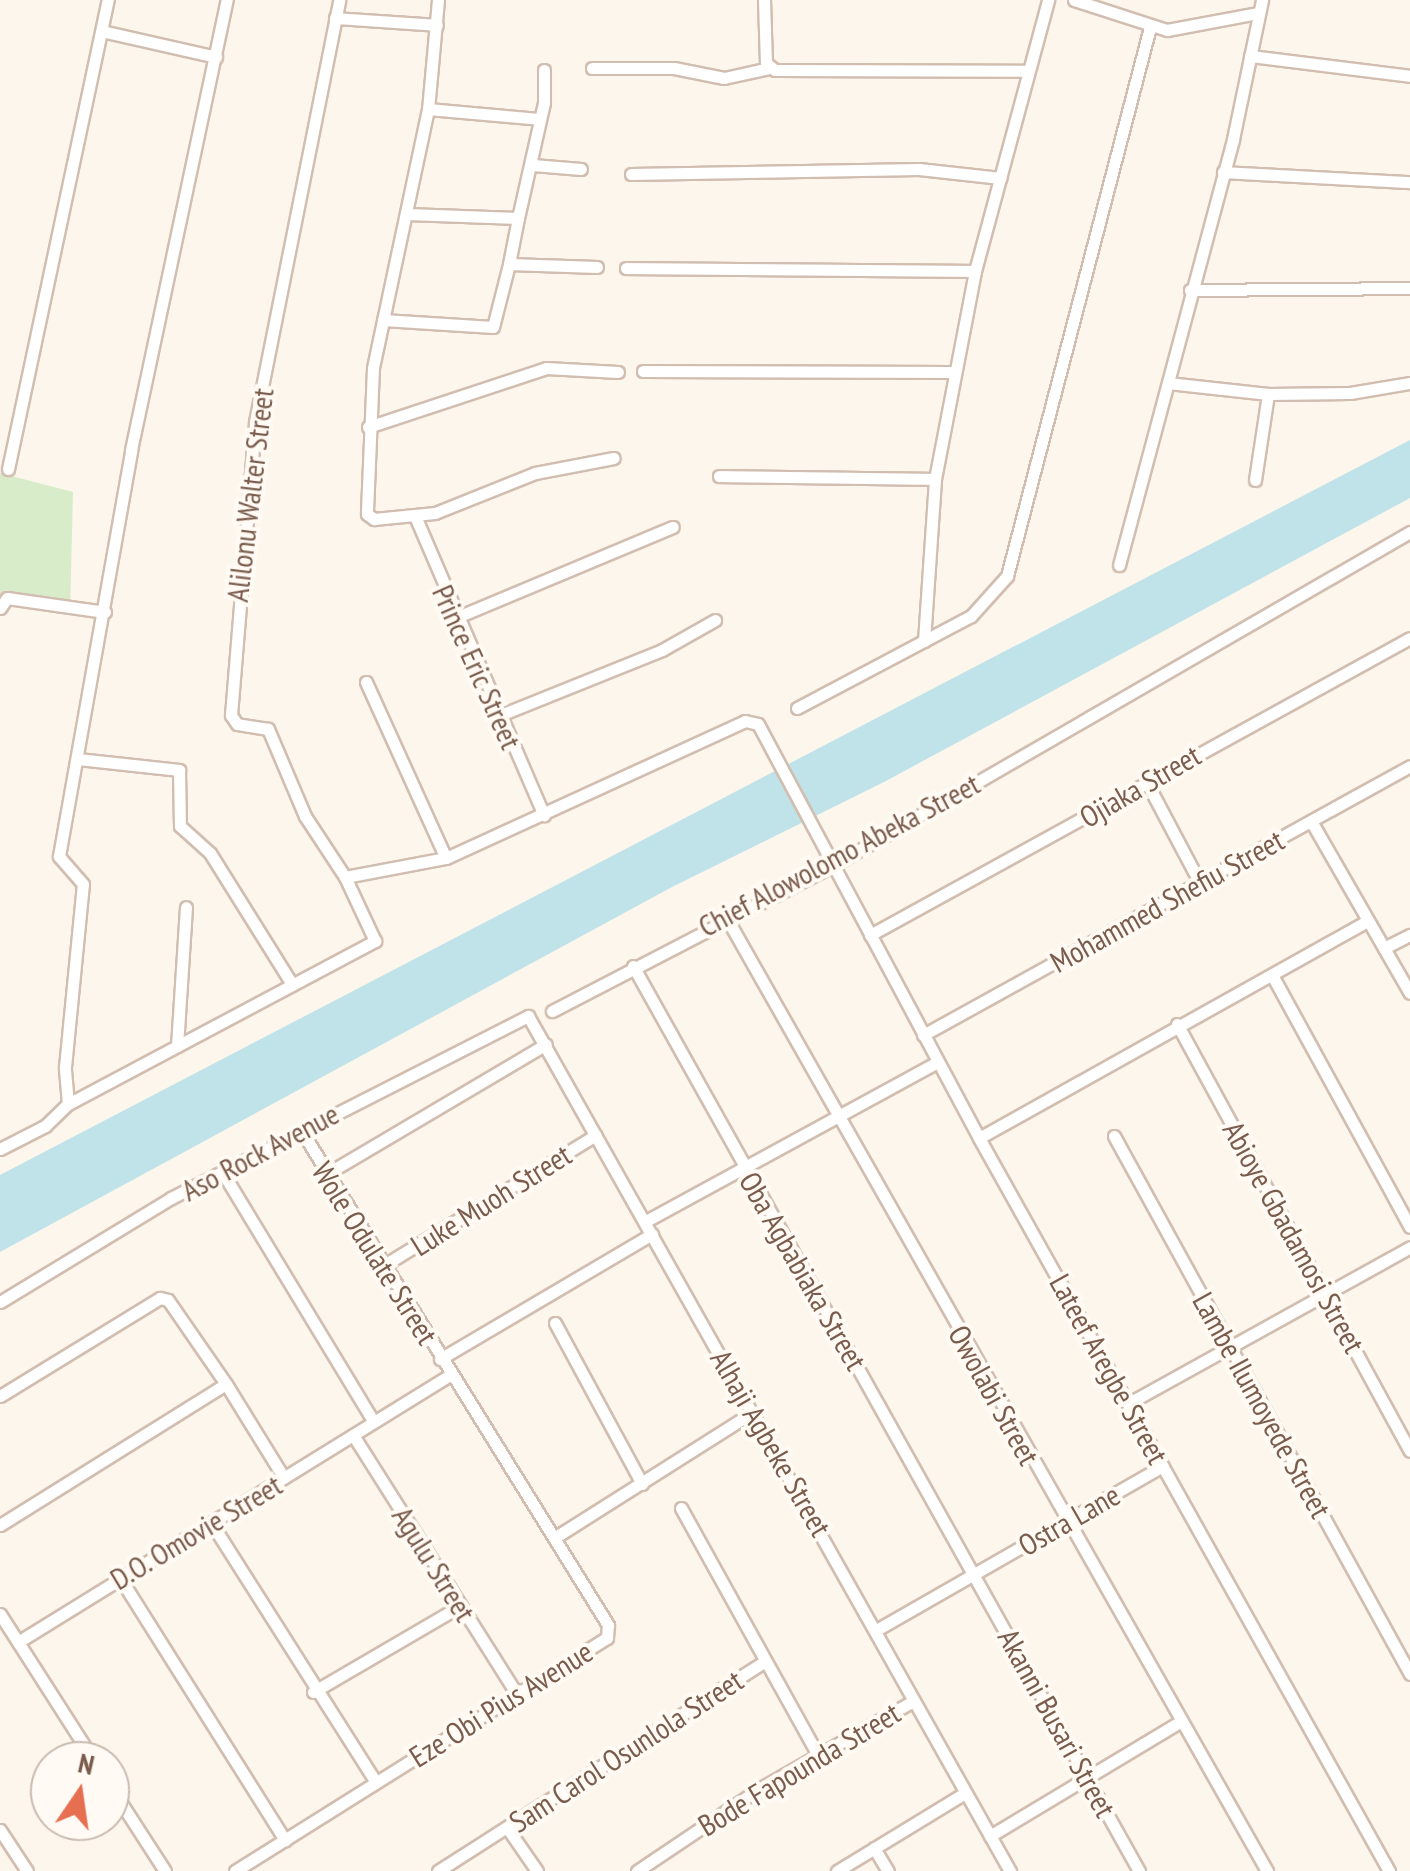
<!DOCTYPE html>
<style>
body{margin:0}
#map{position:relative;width:1410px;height:1871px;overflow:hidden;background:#fdf6ec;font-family:"PT Sans Narrow",sans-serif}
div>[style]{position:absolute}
.green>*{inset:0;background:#d8ecc9}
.water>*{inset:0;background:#bfe3e8}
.roads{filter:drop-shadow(2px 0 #d1beb0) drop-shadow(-2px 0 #d1beb0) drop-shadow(0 2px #d1beb0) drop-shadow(0 -2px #d1beb0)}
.minor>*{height:11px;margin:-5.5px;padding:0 5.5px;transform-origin:5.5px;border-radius:5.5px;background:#fff}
span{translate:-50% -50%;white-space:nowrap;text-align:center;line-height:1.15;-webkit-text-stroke:8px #fffaf3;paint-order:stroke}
.street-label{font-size:30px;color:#7a5c4d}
.north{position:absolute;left:30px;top:1741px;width:100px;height:100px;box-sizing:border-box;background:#fffaf3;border:2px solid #cabbb1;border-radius:50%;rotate:13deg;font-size:28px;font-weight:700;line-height:40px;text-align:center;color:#7a5c4d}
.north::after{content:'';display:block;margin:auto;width:35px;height:45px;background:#e76f51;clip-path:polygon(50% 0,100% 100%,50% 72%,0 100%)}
</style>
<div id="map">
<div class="green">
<i style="clip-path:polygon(0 473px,73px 492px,70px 615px,0 601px)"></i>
</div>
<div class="water">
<i style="clip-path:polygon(1410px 440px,1410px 498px,884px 782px,672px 887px,0 1252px,0 1175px)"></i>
</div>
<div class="roads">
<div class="minor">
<i style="left:438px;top:0;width:109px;rotate:95.2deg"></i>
<i style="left:428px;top:109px;width:265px;rotate:102deg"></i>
<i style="left:373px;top:368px;width:146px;rotate:92.4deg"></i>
<i style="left:367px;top:514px;width:9px;rotate:36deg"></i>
<i style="left:374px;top:519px;width:61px;rotate:-5.6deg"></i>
<i style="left:435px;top:513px;width:108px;rotate:-21.8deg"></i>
<i style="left:535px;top:473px;width:80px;rotate:-10.8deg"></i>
<i style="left:764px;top:0;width:63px;rotate:88.2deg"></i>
<i style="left:766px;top:63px;width:11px;rotate:38deg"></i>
<i style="left:775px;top:70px;width:249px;rotate:0.2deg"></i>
<i style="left:1074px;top:0;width:98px;rotate:17.9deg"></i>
<i style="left:1167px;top:30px;width:93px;rotate:-10.6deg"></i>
<i style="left:335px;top:18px;width:102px;rotate:3.9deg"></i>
<i style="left:102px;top:31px;width:117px;rotate:12.8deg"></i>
<i style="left:1250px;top:56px;width:161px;rotate:7.1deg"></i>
<i style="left:592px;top:68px;width:82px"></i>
<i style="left:674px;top:68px;width:51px;rotate:11.3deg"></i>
<i style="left:724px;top:78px;width:46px;rotate:-12.5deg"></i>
<i style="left:428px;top:109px;width:111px;rotate:5.1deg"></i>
<i style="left:533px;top:165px;width:48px;rotate:4.8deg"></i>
<i style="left:1223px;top:172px;width:187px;rotate:3.1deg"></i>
<i style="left:631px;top:174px;width:288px;rotate:-1deg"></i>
<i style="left:919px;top:169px;width:82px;rotate:6.3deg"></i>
<i style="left:407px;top:214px;width:111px;rotate:2.1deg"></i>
<i style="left:518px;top:218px;width:47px;rotate:101.1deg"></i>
<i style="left:509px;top:264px;width:88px;rotate:2deg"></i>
<i style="left:518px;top:218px;width:118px;rotate:-77.3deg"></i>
<i style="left:544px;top:103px;width:33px;rotate:-90deg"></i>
<i style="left:626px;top:268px;width:349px;rotate:0.5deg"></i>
<i style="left:1190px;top:290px;width:220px;rotate:-0.5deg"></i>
<i style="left:383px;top:320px;width:110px;rotate:3.6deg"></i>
<i style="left:493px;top:327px;width:65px;rotate:-75.7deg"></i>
<i style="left:643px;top:371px;width:308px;rotate:0.2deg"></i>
<i style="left:1168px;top:383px;width:101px;rotate:6.3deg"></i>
<i style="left:1268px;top:394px;width:82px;rotate:-0.7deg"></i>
<i style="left:1350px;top:393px;width:61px;rotate:-9.5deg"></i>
<i style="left:368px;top:427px;width:188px;rotate:-18.3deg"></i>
<i style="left:546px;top:368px;width:72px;rotate:3.2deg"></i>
<i style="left:8px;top:469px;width:480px;rotate:-78deg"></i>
<i style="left:719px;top:476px;width:216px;rotate:0.8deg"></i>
<i style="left:935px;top:479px;width:212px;rotate:-79.1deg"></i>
<i style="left:975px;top:271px;width:281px;rotate:-74.9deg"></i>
<i style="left:1255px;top:480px;width:87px;rotate:-81.4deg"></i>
<i style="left:415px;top:516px;width:326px;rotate:66.7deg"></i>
<i style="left:1119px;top:565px;width:441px;rotate:-75deg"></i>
<i style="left:1233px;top:139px;width:142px;rotate:-78.2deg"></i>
<i style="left:0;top:608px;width:12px;rotate:-55deg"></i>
<i style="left:7px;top:598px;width:99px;rotate:8.1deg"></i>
<i style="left:455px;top:618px;width:236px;rotate:-22.7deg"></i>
<i style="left:924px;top:641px;width:162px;rotate:-86.1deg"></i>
<i style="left:366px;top:682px;width:193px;rotate:65.6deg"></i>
<i style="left:797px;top:708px;width:197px;rotate:-27.9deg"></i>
<i style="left:971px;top:616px;width:54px;rotate:-48deg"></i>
<i style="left:1007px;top:576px;width:567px;rotate:-75.4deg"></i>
<i style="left:498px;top:716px;width:177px;rotate:-21.9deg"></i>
<i style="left:662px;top:650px;width:61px;rotate:-29.5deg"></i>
<i style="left:78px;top:759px;width:102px;rotate:6.2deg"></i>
<i style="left:179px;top:770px;width:56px;rotate:89deg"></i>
<i style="left:180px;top:826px;width:40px;rotate:42deg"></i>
<i style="left:210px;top:853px;width:155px;rotate:58deg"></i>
<i style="left:1147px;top:783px;width:115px;rotate:62.1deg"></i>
<i style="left:1311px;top:821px;width:198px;rotate:60.1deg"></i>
<i style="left:345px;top:877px;width:103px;rotate:-10.7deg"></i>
<i style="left:446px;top:858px;width:329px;rotate:-24.6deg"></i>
<i style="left:745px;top:721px;width:13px;rotate:13deg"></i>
<i style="left:758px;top:724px;width:469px;rotate:61.9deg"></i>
<i style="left:979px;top:1138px;width:840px;rotate:60.78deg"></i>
<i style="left:726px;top:917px;width:1097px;rotate:60.44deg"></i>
<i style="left:870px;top:935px;width:616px;rotate:-28.81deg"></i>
<i style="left:1384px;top:948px;width:29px;rotate:-27deg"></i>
<i style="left:633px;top:966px;width:1037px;rotate:60.79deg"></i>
<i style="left:1272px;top:975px;width:287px;rotate:61.3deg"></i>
<i style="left:552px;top:1011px;width:315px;rotate:-27.4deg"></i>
<i style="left:832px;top:866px;width:668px;rotate:-30.02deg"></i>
<i style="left:1177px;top:1024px;width:486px;rotate:61.4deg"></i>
<i style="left:923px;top:1035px;width:556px;rotate:-28.91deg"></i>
<i style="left:177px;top:1046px;width:139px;rotate:-86.3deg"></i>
<i style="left:68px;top:1104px;width:37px;rotate:-95deg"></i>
<i style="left:65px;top:1067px;width:184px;rotate:-84.4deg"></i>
<i style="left:83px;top:884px;width:37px;rotate:-131deg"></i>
<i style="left:59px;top:856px;width:412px;rotate:-79.9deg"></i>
<i style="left:131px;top:450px;width:460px;rotate:-78deg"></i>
<i style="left:1114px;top:1136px;width:614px;rotate:61.18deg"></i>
<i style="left:979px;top:1138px;width:441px;rotate:-29.2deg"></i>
<i style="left:0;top:1149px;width:51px;rotate:-27.1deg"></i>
<i style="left:45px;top:1126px;width:32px;rotate:-44deg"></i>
<i style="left:68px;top:1104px;width:348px;rotate:-28deg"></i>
<i style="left:375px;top:941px;width:71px;rotate:-115.1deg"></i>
<i style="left:345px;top:877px;width:73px;rotate:-123.3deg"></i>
<i style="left:305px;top:816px;width:95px;rotate:-113deg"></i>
<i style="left:268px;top:729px;width:31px;rotate:-171deg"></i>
<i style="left:237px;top:724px;width:11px;rotate:-124deg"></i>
<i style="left:231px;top:715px;width:294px;rotate:-85.3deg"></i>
<i style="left:255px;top:422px;width:430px;rotate:-78.7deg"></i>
<i style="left:223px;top:1173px;width:290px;rotate:58.8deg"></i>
<i style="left:328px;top:1173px;width:253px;rotate:-30.6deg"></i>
<i style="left:646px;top:1221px;width:332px;rotate:-28.6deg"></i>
<i style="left:386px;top:1264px;width:246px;rotate:-31.6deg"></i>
<i style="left:0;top:1302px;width:200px;rotate:-31.3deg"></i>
<i style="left:171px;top:1198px;width:401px;rotate:-27deg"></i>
<i style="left:528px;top:1016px;width:982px;rotate:60.59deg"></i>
<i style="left:555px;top:1323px;width:183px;rotate:61.6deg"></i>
<i style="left:440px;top:1359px;width:246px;rotate:-30.5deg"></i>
<i style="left:0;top:1396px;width:188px;rotate:-31.5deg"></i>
<i style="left:160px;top:1298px;width:8px;rotate:14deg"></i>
<i style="left:168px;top:1300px;width:102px;rotate:55.4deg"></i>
<i style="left:1129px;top:1403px;width:321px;rotate:-29deg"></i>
<i style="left:353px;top:1435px;width:303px;rotate:57.7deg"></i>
<i style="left:681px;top:1508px;width:282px;rotate:61deg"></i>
<i style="left:212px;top:1524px;width:304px;rotate:57.6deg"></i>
<i style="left:0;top:1525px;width:266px;rotate:-32deg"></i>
<i style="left:226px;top:1384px;width:110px;rotate:58.3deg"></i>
<i style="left:554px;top:1538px;width:234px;rotate:-32.3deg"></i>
<i style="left:120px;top:1578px;width:310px;rotate:57.8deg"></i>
<i style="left:0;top:1614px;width:174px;rotate:57.4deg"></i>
<i style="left:878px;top:1629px;width:328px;rotate:-29.8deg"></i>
<i style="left:18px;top:1642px;width:508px;rotate:-31.72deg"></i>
<i style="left:313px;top:1692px;width:170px;rotate:-30.3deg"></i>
<i style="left:110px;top:1786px;width:101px;rotate:57.1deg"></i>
<i style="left:508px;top:1829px;width:51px;rotate:55.4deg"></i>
<i style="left:0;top:1830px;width:49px;rotate:56.6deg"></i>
<i style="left:990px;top:1836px;width:222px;rotate:-31deg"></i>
<i style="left:874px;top:1848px;width:27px;rotate:59deg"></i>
<i style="left:235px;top:1871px;width:439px;rotate:-32.1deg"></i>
<i style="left:607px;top:1638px;width:13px;rotate:-86deg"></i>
<i style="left:608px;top:1625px;width:582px;rotate:-121.81deg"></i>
<i style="left:438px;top:1871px;width:385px;rotate:-32.7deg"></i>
<i style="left:637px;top:1871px;width:147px;rotate:-33.9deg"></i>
<i style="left:759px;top:1789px;width:177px;rotate:-29.7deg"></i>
<i style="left:837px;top:1871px;width:150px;rotate:-31.4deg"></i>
</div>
</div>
<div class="street-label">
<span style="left:250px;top:495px;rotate:-83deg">Alilonu Walter Street</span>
<span style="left:477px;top:667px;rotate:66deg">Prince Eric Street</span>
<span style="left:1140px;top:786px;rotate:-30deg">Ojiaka Street</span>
<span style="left:839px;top:855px;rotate:-28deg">Chief Alowolomo Abeka Street</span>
<span style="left:1167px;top:901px;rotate:-29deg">Mohammed Shefiu Street</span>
<span style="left:260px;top:1152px;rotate:-28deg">Aso Rock Avenue</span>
<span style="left:491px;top:1200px;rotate:-32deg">Luke Muoh Street</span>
<span style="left:1294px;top:1237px;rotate:61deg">Abioye Gbadamosi Street</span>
<span style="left:375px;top:1253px;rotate:58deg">Wole Odulate Street</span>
<span style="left:803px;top:1271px;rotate:60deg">Oba Agbabiaka Street</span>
<span style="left:1109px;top:1369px;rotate:61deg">Lateef Aregbe Street</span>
<span style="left:994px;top:1395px;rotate:61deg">Owolabi Street</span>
<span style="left:1262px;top:1405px;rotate:61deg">Lambe Ilumoyede Street</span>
<span style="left:771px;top:1443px;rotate:60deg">Alhaji Agbeke Street</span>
<span style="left:1069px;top:1520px;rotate:-30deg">Ostra Lane</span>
<span style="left:196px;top:1532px;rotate:-31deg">D.O. Omovie Street</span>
<span style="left:434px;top:1564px;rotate:58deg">Agulu Street</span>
<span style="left:501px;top:1704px;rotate:-32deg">Eze Obi Pius Avenue</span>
<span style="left:1057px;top:1723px;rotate:61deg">Akanni Busari Street</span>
<span style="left:626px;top:1751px;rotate:-33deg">Sam Carol Osunlola Street</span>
<span style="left:799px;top:1769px;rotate:-31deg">Bode Fapounda Street</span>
</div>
<div class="north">N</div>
</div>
